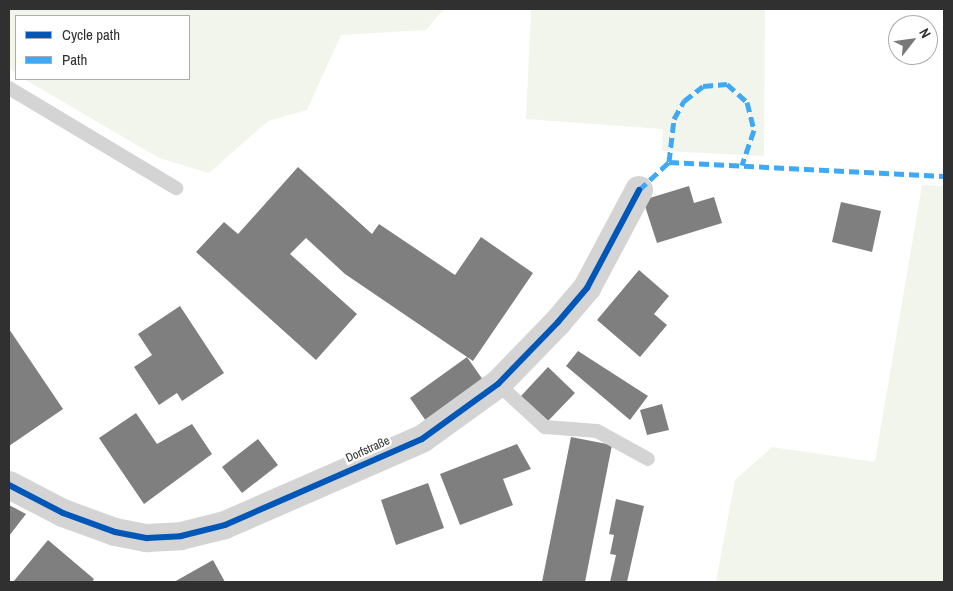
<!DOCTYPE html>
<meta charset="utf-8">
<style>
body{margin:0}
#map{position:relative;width:953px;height:591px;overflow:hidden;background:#fff;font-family:"Archivo Narrow",sans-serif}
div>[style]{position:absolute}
.green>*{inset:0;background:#f2f5ec}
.building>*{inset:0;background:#7f7f7f}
.lane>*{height:14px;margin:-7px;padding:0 7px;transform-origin:7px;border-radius:7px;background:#d4d4d4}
.street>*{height:28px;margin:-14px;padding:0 14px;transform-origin:14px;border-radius:14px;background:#d4d4d4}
.quiet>*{height:5px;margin-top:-2.5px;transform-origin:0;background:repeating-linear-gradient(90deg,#3fa9f5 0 10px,transparent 0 15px)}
.cycleway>*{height:6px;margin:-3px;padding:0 3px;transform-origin:3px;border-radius:3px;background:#0057b8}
span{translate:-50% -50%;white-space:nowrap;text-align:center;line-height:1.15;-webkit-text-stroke:5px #fff;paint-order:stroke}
.street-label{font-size:12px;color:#303030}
.frame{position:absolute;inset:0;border:10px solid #303030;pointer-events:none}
.legend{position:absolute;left:15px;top:15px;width:175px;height:65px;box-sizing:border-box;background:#fff;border:1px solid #acacac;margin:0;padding:6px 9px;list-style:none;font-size:15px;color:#303030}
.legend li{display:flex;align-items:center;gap:10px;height:25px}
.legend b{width:25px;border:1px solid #acacac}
.north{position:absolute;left:888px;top:15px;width:50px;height:50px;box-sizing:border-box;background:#fff;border:1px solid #acacac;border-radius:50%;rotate:60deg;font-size:14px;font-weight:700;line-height:20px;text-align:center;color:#303030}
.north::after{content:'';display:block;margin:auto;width:18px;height:22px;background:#787878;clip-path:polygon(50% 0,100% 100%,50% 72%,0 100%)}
</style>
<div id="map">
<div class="green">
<i style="clip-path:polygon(9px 9px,444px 9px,426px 30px,341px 35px,307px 110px,268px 121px,209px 173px,159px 158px,24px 79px,189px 79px,189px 16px,16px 16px,16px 73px,9px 68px)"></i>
<i style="clip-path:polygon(531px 9px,765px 9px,764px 156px,662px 151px,663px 129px,526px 119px)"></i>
<i style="clip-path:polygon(922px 185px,944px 186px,944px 582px,716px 582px,735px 480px,772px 447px,875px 462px)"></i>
</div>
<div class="building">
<i style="clip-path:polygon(298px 167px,372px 234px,379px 224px,455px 275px,481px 237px,533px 273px,473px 361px,345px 274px,306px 238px,290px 254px,357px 314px,316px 360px,196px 252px,224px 222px,238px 234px)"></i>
<i style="clip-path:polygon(689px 186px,694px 203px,714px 197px,722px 223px,657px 243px,643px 200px)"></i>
<i style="clip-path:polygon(841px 202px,881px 211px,872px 252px,832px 242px)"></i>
<i style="clip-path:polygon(639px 270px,669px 296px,654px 314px,667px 325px,640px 357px,597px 320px)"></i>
<i style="clip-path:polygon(180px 306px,224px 373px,182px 401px,177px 393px,159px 405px,134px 367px,152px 355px,138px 334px)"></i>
<i style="clip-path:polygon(9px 329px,63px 409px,9px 446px)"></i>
<i style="clip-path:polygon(578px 351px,648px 396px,630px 420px,566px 366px)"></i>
<i style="clip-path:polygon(467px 357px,483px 380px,426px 421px,410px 398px)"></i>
<i style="clip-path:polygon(548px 367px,575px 393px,548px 421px,521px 396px)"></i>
<i style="clip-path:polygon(662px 404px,669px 430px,647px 435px,640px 410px)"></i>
<i style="clip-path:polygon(136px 413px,157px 444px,192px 424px,212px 454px,144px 504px,99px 438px)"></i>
<i style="clip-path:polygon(571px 437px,612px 445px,585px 582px,542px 582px)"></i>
<i style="clip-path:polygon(258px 439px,278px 465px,242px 493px,222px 467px)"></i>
<i style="clip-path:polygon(517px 444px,531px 469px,503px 479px,513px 505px,460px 525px,440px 474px)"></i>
<i style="clip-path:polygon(428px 483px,444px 528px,396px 545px,381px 500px)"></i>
<i style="clip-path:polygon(616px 499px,644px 506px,627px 582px,610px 582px,616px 555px,610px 554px,614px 535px,609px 534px)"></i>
<i style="clip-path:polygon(9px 505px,26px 514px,9px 536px)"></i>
<i style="clip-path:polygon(48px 540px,94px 579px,92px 582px,13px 582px)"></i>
<i style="clip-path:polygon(213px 560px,225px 582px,174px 582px)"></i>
</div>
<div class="lane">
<i style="left:9px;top:88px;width:195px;rotate:30.9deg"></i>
<i style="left:498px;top:384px;width:64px;rotate:42.5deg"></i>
<i style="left:545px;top:427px;width:52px;rotate:4.4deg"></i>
<i style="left:597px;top:431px;width:58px;rotate:28.8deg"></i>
</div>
<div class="street">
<i style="left:9px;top:485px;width:61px;rotate:27.4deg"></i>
<i style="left:63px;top:513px;width:55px;rotate:20.1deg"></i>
<i style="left:115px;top:532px;width:33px;rotate:11deg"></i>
<i style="left:147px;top:538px;width:34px;rotate:-3deg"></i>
<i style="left:181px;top:536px;width:45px;rotate:-14deg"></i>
<i style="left:225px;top:525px;width:215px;rotate:-23.6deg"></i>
<i style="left:422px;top:439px;width:94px;rotate:-35.9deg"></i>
<i style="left:498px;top:384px;width:86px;rotate:-45.9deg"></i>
<i style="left:558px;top:322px;width:45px;rotate:-49.5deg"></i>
<i style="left:587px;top:288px;width:111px;rotate:-62deg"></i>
</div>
<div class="quiet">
<i style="left:669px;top:162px;width:43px;rotate:-83.4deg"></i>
<i style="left:674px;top:119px;width:21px;rotate:-61deg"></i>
<i style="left:684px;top:101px;width:24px;rotate:-38deg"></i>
<i style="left:703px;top:86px;width:24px;rotate:-5deg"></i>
<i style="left:727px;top:84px;width:27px;rotate:42deg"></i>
<i style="left:747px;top:102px;width:29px;rotate:76deg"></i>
<i style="left:754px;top:130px;width:37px;rotate:109deg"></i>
<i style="left:639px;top:190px;width:41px;rotate:-43deg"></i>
<i style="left:669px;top:162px;width:275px;rotate:2.9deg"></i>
</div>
<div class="cycleway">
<i style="left:9px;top:485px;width:61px;rotate:27.4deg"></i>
<i style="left:63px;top:513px;width:55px;rotate:20.1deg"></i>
<i style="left:115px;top:532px;width:33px;rotate:11deg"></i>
<i style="left:147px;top:538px;width:34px;rotate:-3deg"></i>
<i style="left:181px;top:536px;width:45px;rotate:-14deg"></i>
<i style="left:225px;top:525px;width:215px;rotate:-23.6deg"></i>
<i style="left:422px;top:439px;width:94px;rotate:-35.9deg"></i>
<i style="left:498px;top:384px;width:86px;rotate:-45.9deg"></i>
<i style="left:558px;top:322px;width:45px;rotate:-49.5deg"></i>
<i style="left:587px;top:288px;width:111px;rotate:-62deg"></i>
</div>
<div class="street-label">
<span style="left:368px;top:450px;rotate:-24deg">Dorfstraße</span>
</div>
<div class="frame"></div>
<ul class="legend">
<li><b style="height:6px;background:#0057b8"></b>Cycle path</li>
<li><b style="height:6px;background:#3fa9f5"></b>Path</li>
</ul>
<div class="north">N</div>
</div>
